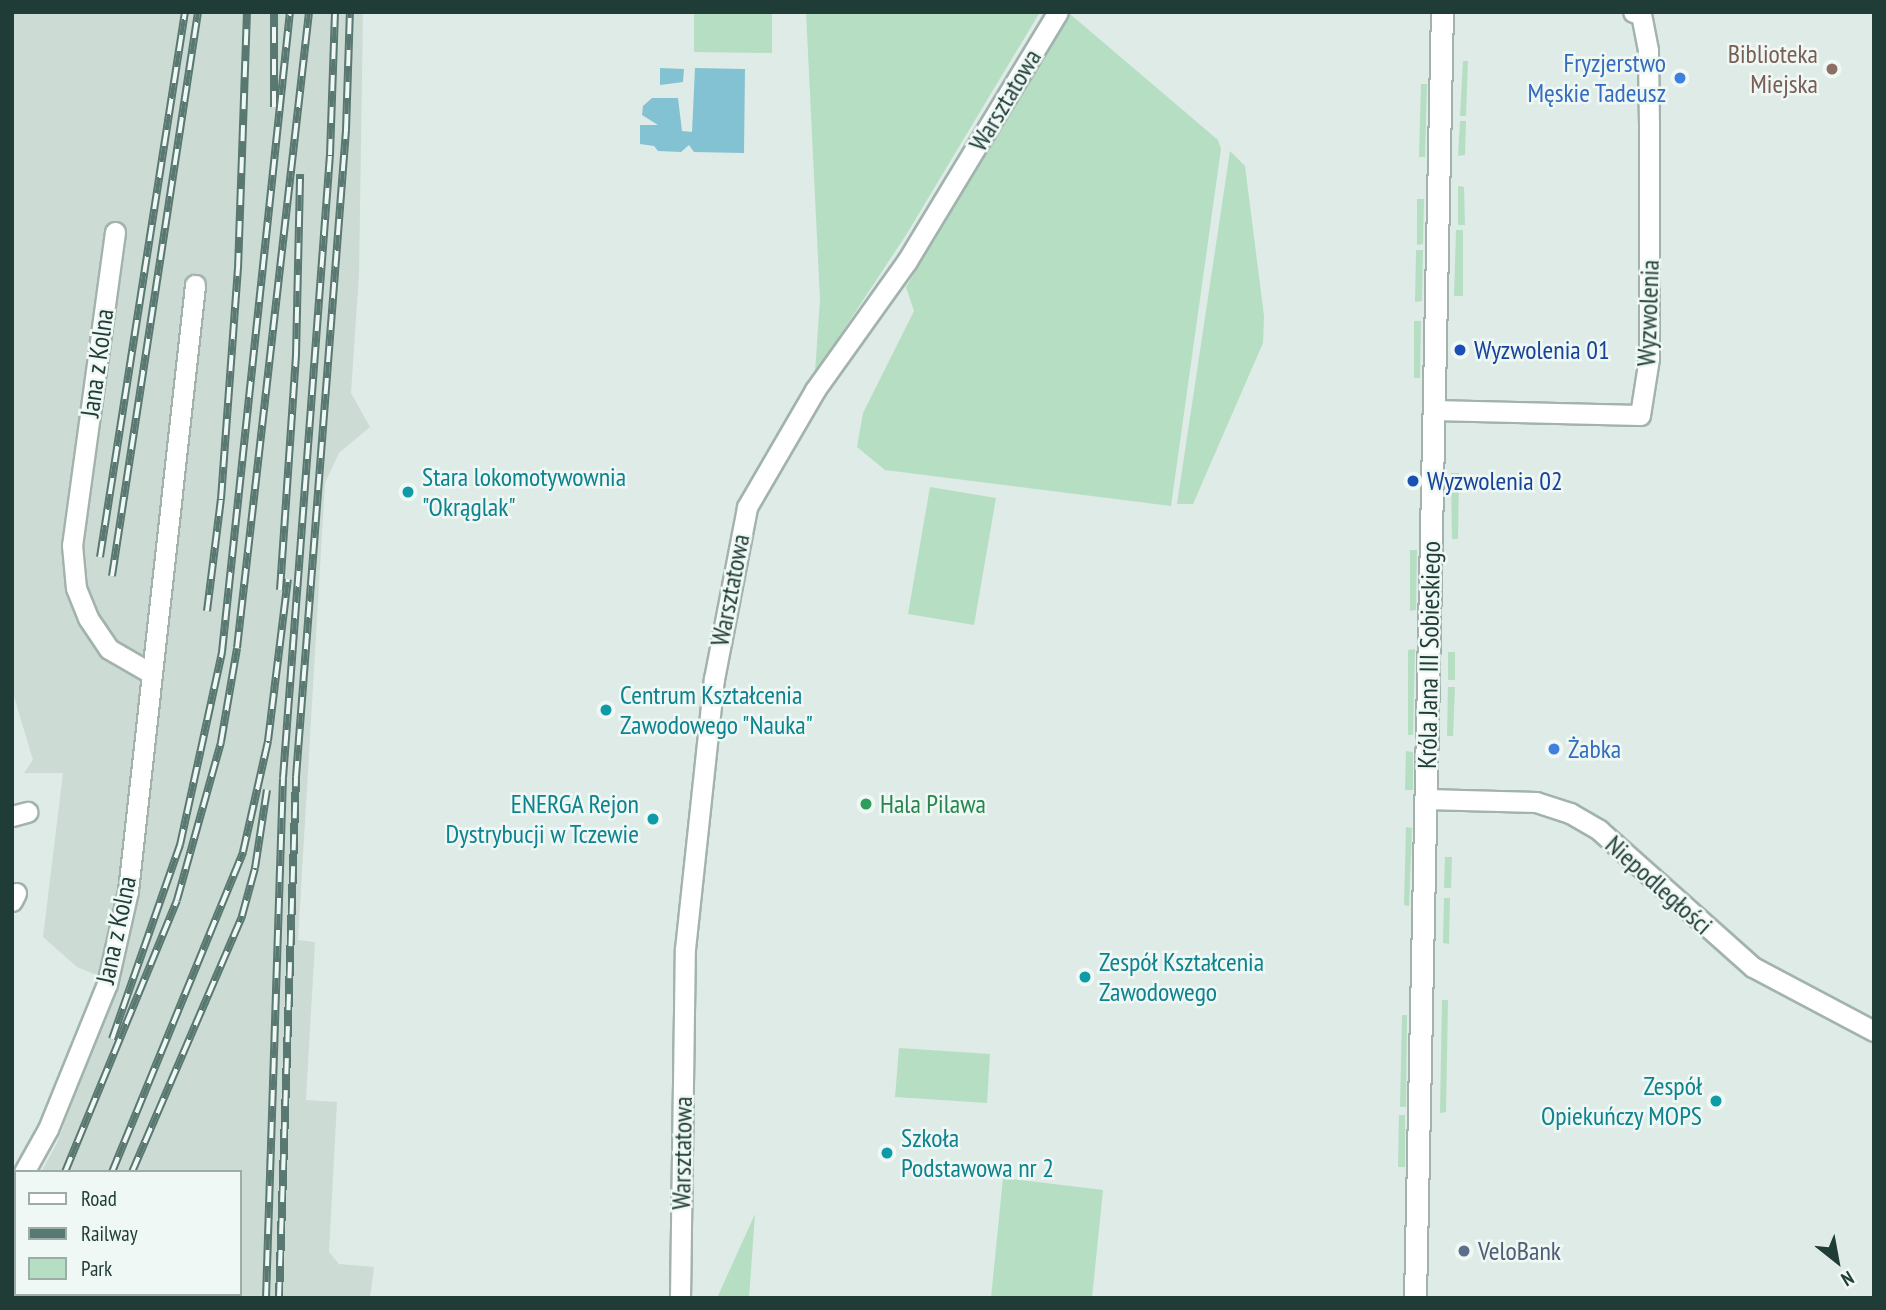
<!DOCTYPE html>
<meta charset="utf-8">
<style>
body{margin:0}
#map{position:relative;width:1886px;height:1310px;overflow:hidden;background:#dfebe6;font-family:"PT Sans Narrow",sans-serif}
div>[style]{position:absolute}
.built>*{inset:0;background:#cddbd5}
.green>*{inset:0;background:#b6dec3}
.water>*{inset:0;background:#83c2d3}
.roads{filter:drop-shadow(2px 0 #a2b3ae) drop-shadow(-2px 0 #a2b3ae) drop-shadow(0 2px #a2b3ae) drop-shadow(0 -2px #a2b3ae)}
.street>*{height:19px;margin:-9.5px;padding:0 9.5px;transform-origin:9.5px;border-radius:9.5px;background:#fff}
.secondary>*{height:21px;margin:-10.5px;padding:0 10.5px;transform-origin:10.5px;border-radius:10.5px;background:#fff}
.rail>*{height:8px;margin-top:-4px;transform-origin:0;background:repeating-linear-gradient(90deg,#eff8f4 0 16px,#597871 0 32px);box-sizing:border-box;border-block:2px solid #597871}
.dots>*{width:19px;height:19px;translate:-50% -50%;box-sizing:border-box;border:4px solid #eff8f4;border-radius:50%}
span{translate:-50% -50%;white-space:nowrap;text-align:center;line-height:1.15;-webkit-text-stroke:5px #eff8f4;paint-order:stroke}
.education-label{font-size:26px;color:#785e54}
.right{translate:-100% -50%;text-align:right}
.shop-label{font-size:26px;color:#366cbe}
.left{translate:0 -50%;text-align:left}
.street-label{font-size:26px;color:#1f3c36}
.transit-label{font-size:26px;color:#164399}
.culture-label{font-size:26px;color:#0d838f}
.leisure-label{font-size:26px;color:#27864d}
.service-label{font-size:26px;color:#4e5e75}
.frame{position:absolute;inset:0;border:14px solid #1f3c36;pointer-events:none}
.legend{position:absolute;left:14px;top:1170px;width:228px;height:126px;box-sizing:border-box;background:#eff8f4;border:2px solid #9cada8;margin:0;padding:9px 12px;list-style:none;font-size:21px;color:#1f3c36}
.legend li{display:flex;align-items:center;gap:14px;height:35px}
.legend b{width:35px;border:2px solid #9cada8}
.north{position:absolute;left:1802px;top:1226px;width:70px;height:70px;-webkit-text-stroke:5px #eff8f4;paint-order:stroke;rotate:149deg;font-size:19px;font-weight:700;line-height:28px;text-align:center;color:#1f3c36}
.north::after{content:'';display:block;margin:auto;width:24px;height:32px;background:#1f3c36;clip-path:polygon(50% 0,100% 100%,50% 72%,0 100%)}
</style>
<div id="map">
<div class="built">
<i style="clip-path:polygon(12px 12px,363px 12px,359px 275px,351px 393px,370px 427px,339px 453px,325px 483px,298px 940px,315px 942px,306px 1100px,337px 1102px,329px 1252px,339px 1264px,374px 1267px,370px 1298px,12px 1298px,16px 1211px,16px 1294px,240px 1294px,240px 1172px,41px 1172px,57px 1143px,116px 983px,77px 967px,43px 937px,63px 773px,24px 773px,33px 760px,12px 690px)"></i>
</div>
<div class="green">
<i style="clip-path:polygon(694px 12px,772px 12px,772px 53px,694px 52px)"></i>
<i style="clip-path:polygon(806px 12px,1040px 12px,906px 235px,815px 373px,820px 299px)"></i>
<i style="clip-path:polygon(1070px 14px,1218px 140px,1221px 149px,1171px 506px,885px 470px,857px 447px,863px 413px,914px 311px,906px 287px)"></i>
<i style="clip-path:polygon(1463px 61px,1468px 61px,1466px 116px,1460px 116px)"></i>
<i style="clip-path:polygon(1421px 84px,1427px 84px,1425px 157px,1419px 157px)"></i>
<i style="clip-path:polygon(1460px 121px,1466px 121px,1465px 155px,1458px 156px)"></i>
<i style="clip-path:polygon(1230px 151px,1245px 166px,1264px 316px,1263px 343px,1193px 504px,1177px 504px)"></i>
<i style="clip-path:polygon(1458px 186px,1464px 187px,1465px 225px,1458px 225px)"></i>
<i style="clip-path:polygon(1417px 199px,1424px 199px,1423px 244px,1417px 245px)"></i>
<i style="clip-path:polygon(1456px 230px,1463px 230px,1463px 296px,1454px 296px)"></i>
<i style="clip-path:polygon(1416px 250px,1423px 250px,1422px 301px,1415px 302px)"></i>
<i style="clip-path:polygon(1414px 321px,1421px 321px,1420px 378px,1414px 378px)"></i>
<i style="clip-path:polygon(1451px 473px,1459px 473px,1458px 539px,1452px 539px)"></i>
<i style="clip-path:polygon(930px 487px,996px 498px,974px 625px,908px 614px)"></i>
<i style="clip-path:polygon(1410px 550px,1417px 550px,1416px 610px,1410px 611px)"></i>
<i style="clip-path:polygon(1415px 649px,1413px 735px,1408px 735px,1408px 650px)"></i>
<i style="clip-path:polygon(1448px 652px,1455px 652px,1455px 680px,1448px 680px)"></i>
<i style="clip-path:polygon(1448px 687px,1455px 687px,1453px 736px,1447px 736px)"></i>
<i style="clip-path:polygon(1406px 751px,1413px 752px,1413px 790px,1405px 790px)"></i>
<i style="clip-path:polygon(1406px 827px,1412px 828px,1409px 906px,1404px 905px)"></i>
<i style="clip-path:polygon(1445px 857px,1452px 857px,1451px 888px,1444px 888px)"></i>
<i style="clip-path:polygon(1444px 898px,1450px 898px,1449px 944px,1443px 943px)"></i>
<i style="clip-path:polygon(1442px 1000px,1448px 1000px,1446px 1112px,1440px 1113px)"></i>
<i style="clip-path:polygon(1402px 1015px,1407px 1015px,1406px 1107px,1400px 1107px)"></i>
<i style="clip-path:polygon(899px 1048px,990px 1054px,987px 1103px,895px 1097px)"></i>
<i style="clip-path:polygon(1399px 1115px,1405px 1115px,1405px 1167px,1398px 1167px)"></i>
<i style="clip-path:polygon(1003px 1178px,1103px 1190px,1092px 1298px,991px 1298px)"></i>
<i style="clip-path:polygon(755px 1214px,749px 1298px,717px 1298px)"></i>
</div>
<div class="water">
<i style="clip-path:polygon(660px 68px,684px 69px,683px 82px,660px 85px)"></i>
<i style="clip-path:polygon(695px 68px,745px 69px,744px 153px,694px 152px,689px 145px,681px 152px,658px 151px,654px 146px,640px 144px,640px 125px,658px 125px,642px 115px,643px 106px,652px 98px,678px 98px,682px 131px,692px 132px)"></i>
</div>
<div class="roads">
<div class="street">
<i style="left:115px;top:232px;width:316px;rotate:97.8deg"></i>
<i style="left:72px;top:545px;width:43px;rotate:84.7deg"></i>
<i style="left:76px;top:588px;width:32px;rotate:68deg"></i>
<i style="left:88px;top:618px;width:37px;rotate:56deg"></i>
<i style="left:109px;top:649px;width:46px;rotate:29.9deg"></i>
<i style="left:1433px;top:410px;width:207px;rotate:1.4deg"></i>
<i style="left:1640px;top:415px;width:58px;rotate:-81deg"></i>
<i style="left:1649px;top:358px;width:233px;rotate:-90deg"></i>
<i style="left:1649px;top:125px;width:75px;rotate:-90.8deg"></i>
<i style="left:1648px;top:50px;width:37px;rotate:-101deg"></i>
<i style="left:1641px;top:14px;width:8px;rotate:-166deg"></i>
<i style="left:1426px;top:799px;width:110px;rotate:1.6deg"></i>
<i style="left:1536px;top:802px;width:36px;rotate:18deg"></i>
<i style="left:1570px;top:813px;width:34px;rotate:30deg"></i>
<i style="left:1599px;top:830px;width:206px;rotate:41.7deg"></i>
<i style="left:1753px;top:967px;width:137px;rotate:27.9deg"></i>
<i style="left:12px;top:816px;width:16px;rotate:-15deg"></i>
<i style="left:12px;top:901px;width:9px;rotate:-63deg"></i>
<i style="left:24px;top:1172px;width:49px;rotate:-60.8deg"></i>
<i style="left:48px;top:1129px;width:157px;rotate:-67.9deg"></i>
<i style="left:107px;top:984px;width:95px;rotate:-77.3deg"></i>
<i style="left:128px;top:891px;width:610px;rotate:-83.69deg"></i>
<i style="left:12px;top:1194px;width:8px;rotate:-60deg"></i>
<i style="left:680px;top:1298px;width:349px;rotate:-89.2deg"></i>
<i style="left:685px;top:949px;width:272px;rotate:-83.9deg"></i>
<i style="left:714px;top:679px;width:175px;rotate:-79.1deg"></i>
<i style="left:747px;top:507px;width:135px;rotate:-59.8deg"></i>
<i style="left:815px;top:390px;width:158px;rotate:-54.5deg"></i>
<i style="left:907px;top:261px;width:291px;rotate:-58.8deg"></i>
</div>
<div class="secondary">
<i style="left:1415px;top:1298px;width:1286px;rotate:-88.8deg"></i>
</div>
</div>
<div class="rail">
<i style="left:274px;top:107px;width:95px;rotate:-90deg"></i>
<i style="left:100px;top:557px;width:552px;rotate:-81.14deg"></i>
<i style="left:112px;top:576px;width:571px;rotate:-81.33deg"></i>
<i style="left:280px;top:590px;width:236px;rotate:-86.1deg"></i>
<i style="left:296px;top:355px;width:181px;rotate:-88.7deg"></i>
<i style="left:207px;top:611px;width:113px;rotate:-82.9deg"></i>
<i style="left:221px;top:499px;width:231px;rotate:-85.8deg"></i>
<i style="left:238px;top:269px;width:257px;rotate:-88deg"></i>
<i style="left:112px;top:1039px;width:206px;rotate:-70.7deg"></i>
<i style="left:180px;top:845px;width:198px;rotate:-77.7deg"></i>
<i style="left:222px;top:652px;width:644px;rotate:-83.94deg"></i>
<i style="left:65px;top:1172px;width:294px;rotate:-67.6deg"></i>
<i style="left:177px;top:900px;width:164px;rotate:-74.4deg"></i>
<i style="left:221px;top:742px;width:95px;rotate:-80.3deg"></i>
<i style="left:237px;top:648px;width:640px;rotate:-83.54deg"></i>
<i style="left:112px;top:1172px;width:346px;rotate:-67.7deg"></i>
<i style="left:243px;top:852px;width:114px;rotate:-77.3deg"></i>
<i style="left:268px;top:741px;width:163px;rotate:-83deg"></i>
<i style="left:132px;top:1172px;width:279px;rotate:-66.7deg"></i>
<i style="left:242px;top:916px;width:50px;rotate:-74.8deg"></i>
<i style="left:255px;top:868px;width:79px;rotate:-81.3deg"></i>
<i style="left:12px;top:1278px;width:8px;rotate:-60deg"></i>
<i style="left:57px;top:1298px;width:4px;rotate:-63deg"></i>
<i style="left:82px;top:1298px;width:4px;rotate:-76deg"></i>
<i style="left:97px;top:1298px;width:4px;rotate:-76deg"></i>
<i style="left:266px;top:1298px;width:520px;rotate:-88.13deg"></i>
<i style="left:283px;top:778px;width:625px;rotate:-85.69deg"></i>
<i style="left:330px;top:155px;width:143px;rotate:-88deg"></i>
<i style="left:279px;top:1298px;width:521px;rotate:-88.13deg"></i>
<i style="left:296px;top:777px;width:649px;rotate:-85.58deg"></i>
<i style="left:346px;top:130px;width:118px;rotate:-88.1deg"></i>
</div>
<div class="dots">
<i style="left:1832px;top:69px;background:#8d6e63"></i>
<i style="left:1680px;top:78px;background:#3f7fe0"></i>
<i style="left:1460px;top:350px;background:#1a4fb4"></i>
<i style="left:1413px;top:481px;background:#1a4fb4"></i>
<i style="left:408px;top:492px;background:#0f9aa8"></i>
<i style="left:606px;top:710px;background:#0f9aa8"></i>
<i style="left:1554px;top:749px;background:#3f7fe0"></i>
<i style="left:866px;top:804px;background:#2e9e5b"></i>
<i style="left:653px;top:819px;background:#0f9aa8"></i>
<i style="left:1085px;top:977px;background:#0f9aa8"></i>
<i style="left:1716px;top:1101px;background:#0f9aa8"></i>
<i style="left:887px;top:1153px;background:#0f9aa8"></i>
<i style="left:1464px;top:1251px;background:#5c6f8a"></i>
</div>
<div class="education-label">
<span class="right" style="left:1818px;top:69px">Biblioteka<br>Miejska</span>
</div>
<div class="shop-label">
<span class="right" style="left:1666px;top:78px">Fryzjerstwo<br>Męskie Tadeusz</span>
<span class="left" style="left:1568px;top:749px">Żabka</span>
</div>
<div class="street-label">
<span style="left:1005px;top:100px;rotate:-59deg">Warsztatowa</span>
<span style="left:1648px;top:313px;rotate:-88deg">Wyzwolenia</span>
<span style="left:97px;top:363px;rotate:-82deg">Jana z Kolna</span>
<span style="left:730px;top:590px;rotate:-79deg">Warsztatowa</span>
<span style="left:1429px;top:655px;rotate:-89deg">Króla Jana III Sobieskiego</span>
<span style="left:1659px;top:885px;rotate:42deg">Niepodległości</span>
<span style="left:116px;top:930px;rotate:-78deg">Jana z Kolna</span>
<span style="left:682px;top:1153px;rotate:-89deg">Warsztatowa</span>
</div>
<div class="transit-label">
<span class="left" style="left:1474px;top:350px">Wyzwolenia 01</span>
<span class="left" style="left:1427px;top:481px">Wyzwolenia 02</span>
</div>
<div class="culture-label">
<span class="left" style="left:422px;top:492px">Stara lokomotywownia<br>"Okrąglak"</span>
<span class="left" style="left:620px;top:710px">Centrum Kształcenia<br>Zawodowego "Nauka"</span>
<span class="right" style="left:639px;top:819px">ENERGA Rejon<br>Dystrybucji w Tczewie</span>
<span class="left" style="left:1099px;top:977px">Zespół Kształcenia<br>Zawodowego</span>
<span class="right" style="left:1702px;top:1101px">Zespół<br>Opiekuńczy MOPS</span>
<span class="left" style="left:901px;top:1153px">Szkoła<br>Podstawowa nr 2</span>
</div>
<div class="leisure-label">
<span class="left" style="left:880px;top:804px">Hala Pilawa</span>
</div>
<div class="service-label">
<span class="left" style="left:1478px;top:1251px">VeloBank</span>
</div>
<div class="frame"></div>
<ul class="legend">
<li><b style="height:9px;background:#fff"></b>Road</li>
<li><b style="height:9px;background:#597871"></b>Railway</li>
<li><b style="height:19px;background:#b6dec3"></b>Park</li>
</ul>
<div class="north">N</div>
</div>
